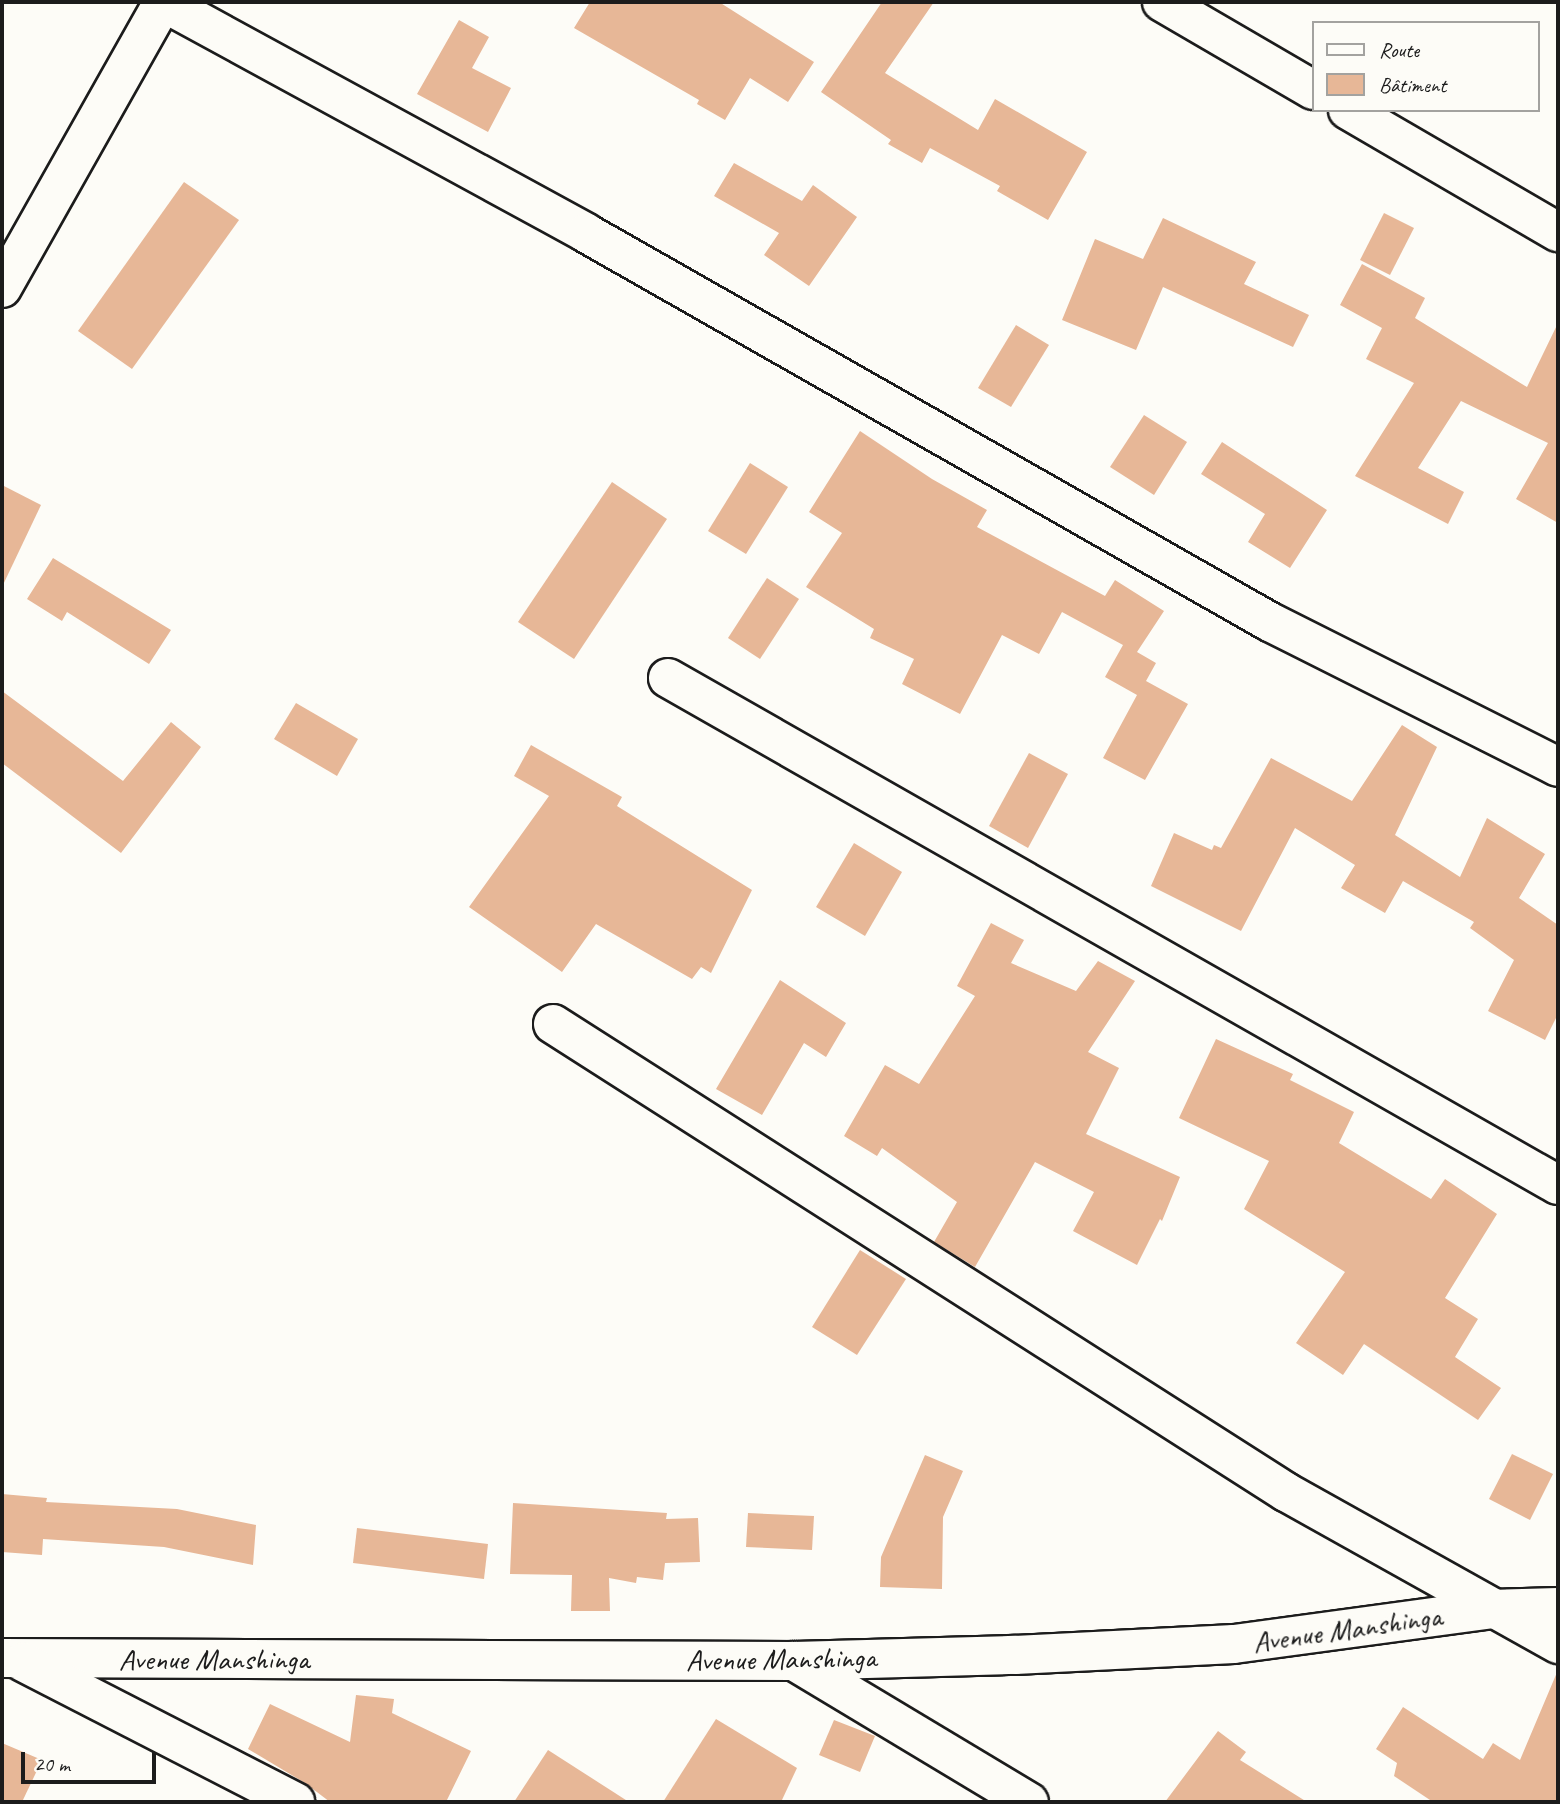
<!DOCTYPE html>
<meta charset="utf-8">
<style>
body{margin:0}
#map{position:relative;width:1560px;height:1804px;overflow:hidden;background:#fdfcf7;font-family:Caveat,sans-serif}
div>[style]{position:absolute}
.building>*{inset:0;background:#e7b797}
.roads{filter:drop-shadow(2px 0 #1c1c1c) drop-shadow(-2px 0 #1c1c1c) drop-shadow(0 2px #1c1c1c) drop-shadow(0 -2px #1c1c1c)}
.minor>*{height:38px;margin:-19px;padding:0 19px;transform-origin:19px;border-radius:19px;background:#fdfcf7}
span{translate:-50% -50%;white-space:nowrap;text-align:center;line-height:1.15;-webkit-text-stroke:6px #fdfcf7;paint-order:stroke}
.street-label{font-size:30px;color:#1c1c1c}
.frame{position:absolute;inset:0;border:4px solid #1c1c1c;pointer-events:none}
.legend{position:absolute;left:1312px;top:21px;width:228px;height:91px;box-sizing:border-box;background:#fdfcf7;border:2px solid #a3a29f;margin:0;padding:9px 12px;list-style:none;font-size:21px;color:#1c1c1c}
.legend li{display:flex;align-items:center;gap:14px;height:35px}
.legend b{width:35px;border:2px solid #a3a29f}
.scale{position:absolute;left:21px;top:1752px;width:135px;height:32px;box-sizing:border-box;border:4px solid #1c1c1c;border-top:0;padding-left:9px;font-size:21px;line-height:24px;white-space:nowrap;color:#1c1c1c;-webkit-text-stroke:5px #fdfcf7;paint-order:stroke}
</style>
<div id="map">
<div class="building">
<i style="clip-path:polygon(590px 2px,719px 2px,814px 62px,788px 102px,750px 78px,725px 120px,697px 104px,699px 100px,574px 28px)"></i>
<i style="clip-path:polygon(882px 2px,934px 2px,885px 73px,978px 130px,995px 99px,1087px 152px,1048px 220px,997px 191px,1000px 186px,930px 148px,922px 163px,888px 144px,891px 140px,821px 92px)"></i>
<i style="clip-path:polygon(459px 20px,489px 37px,472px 68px,511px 88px,488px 132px,417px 94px)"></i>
<i style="clip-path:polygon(734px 163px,802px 201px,813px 185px,857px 217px,809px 286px,764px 255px,779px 233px,714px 196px)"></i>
<i style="clip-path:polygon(184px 182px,239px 220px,132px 369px,78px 331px)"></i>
<i style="clip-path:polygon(1384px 213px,1414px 228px,1390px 275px,1360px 260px)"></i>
<i style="clip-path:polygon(1163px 218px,1256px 262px,1244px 284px,1309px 315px,1293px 347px,1163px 287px,1136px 350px,1062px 320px,1095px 239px,1143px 259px)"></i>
<i style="clip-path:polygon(1362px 264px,1425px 298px,1415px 318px,1527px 387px,1558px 323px,1558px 523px,1516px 499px,1548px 443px,1461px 401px,1418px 468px,1464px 492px,1448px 524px,1355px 476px,1414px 383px,1366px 359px,1382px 328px,1340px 305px)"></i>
<i style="clip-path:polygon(1016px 325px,1049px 345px,1011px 407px,978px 388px)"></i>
<i style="clip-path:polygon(1144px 415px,1187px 442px,1154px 495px,1110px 467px)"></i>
<i style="clip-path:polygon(860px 431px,932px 479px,987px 510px,977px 527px,1105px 596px,1115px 580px,1164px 611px,1137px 652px,1156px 663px,1146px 681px,1188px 704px,1145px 780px,1103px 758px,1137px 695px,1105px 677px,1123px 645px,1062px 612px,1039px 654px,1002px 635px,960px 714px,902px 684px,914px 659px,870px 638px,874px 629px,806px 587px,842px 533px,809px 512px)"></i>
<i style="clip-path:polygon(1222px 442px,1327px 510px,1290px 568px,1248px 542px,1265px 514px,1201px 474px)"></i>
<i style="clip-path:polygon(750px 463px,788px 487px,746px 554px,708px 531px)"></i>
<i style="clip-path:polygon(612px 482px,667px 519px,574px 659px,518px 622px)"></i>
<i style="clip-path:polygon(2px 485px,41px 505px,2px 587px)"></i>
<i style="clip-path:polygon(53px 558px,171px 630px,149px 664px,67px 612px,62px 621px,27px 599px)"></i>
<i style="clip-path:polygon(767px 578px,799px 599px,760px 659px,728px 638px)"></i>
<i style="clip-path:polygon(2px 691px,123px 781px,171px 722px,201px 747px,121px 853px,2px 763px)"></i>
<i style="clip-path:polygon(296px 703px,358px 739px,337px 776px,274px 739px)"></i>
<i style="clip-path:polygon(1402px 725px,1437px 747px,1395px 835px,1460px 877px,1487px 818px,1545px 854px,1519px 898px,1558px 925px,1558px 1014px,1545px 1040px,1488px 1011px,1514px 960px,1470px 928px,1474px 922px,1403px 881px,1385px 913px,1341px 888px,1355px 865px,1295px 828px,1241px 931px,1151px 886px,1174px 833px,1212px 850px,1214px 845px,1221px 848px,1271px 758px,1352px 801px)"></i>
<i style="clip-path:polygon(531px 745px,622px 797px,617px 806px,752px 890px,711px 973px,701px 967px,692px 979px,596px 924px,562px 972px,469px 907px,549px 796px,514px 776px)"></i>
<i style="clip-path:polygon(1029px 753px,1068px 774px,1028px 848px,989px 826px)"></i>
<i style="clip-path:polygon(854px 843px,902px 872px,865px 936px,816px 907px)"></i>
<i style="clip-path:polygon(991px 923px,1024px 940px,1011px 963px,1076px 991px,1098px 961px,1135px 981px,1088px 1052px,1119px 1068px,1086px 1134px,1180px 1177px,1162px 1221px,1160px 1219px,1137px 1265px,1073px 1231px,1094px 1192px,1035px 1162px,975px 1267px,934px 1242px,957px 1202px,882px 1148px,877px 1156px,844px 1136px,885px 1065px,919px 1084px,975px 996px,957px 986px)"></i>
<i style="clip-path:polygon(780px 980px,846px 1023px,826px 1057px,804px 1043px,762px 1115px,716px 1089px)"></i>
<i style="clip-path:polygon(1216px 1039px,1293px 1074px,1290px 1080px,1354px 1112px,1339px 1143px,1431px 1199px,1445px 1179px,1497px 1214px,1445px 1298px,1478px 1319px,1455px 1357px,1501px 1388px,1478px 1420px,1364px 1344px,1343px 1375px,1296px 1343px,1345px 1272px,1244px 1209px,1269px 1161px,1179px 1118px)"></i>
<i style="clip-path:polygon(860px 1250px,906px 1279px,857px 1355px,812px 1327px)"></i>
<i style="clip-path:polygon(1512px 1454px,1553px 1474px,1530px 1520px,1489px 1499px)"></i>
<i style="clip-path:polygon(925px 1455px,963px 1471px,943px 1517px,942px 1589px,880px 1587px,881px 1557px)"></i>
<i style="clip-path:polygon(2px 1494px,47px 1498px,46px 1502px,177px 1509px,256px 1525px,253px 1565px,164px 1547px,43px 1539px,42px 1555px,2px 1552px)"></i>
<i style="clip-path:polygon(513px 1503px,667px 1513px,666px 1519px,698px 1518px,700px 1562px,665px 1563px,663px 1580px,637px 1577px,636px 1583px,609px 1578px,610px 1611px,571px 1611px,572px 1575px,510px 1574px)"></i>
<i style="clip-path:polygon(748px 1513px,814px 1516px,812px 1550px,746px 1547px)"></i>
<i style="clip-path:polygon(357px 1528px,488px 1544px,484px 1579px,353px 1563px)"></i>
<i style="clip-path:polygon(1558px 1670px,1558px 1802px,1433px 1802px,1394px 1776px,1397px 1763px,1376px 1749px,1403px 1707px,1483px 1759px,1493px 1743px,1520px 1760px)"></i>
<i style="clip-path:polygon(356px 1695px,394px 1699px,392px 1713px,471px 1751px,446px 1802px,330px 1802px,305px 1783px,248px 1749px,270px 1704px,350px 1742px)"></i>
<i style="clip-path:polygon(716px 1719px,797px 1768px,781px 1802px,663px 1802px)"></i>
<i style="clip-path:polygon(834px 1720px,875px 1736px,860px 1772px,819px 1755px)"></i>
<i style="clip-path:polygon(1218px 1731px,1246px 1752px,1240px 1760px,1307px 1802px,1165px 1802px)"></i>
<i style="clip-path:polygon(2px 1743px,42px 1760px,22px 1802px,2px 1802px)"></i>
<i style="clip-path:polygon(548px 1750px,629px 1802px,514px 1802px)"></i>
</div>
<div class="roads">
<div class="minor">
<i style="left:163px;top:2px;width:482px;rotate:28.6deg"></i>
<i style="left:586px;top:233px;width:787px;rotate:29.63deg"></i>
<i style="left:1270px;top:622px;width:322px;rotate:26.7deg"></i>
<i style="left:1162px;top:2px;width:175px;rotate:30.2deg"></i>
<i style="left:1348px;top:110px;width:243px;rotate:30.2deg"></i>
<i style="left:2px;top:288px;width:328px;rotate:-60.6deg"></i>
<i style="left:668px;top:678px;width:1024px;rotate:29.67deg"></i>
<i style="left:553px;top:1024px;width:870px;rotate:32.56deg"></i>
<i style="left:1286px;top:1492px;width:312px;rotate:29.2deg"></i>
<i style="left:2px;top:1658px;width:792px;rotate:0.22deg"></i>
<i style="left:794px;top:1661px;width:221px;rotate:-1.6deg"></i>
<i style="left:1015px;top:1655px;width:219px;rotate:-2.9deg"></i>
<i style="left:1234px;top:1644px;width:260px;rotate:-7.7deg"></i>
<i style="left:1492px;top:1609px;width:66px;rotate:-1.7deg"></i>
<i style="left:794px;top:1661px;width:274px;rotate:31deg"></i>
<i style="left:23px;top:1662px;width:306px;rotate:27.2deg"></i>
</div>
</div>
<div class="street-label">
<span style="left:1347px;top:1629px;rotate:-8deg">Avenue Manshinga</span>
<span style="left:214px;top:1659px">Avenue Manshinga</span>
<span style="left:781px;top:1659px;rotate:-1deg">Avenue Manshinga</span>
</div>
<div class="frame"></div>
<ul class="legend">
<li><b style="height:9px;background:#fdfcf7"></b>Route</li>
<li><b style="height:19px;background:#e7b797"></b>Bâtiment</li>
</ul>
<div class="scale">20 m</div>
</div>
